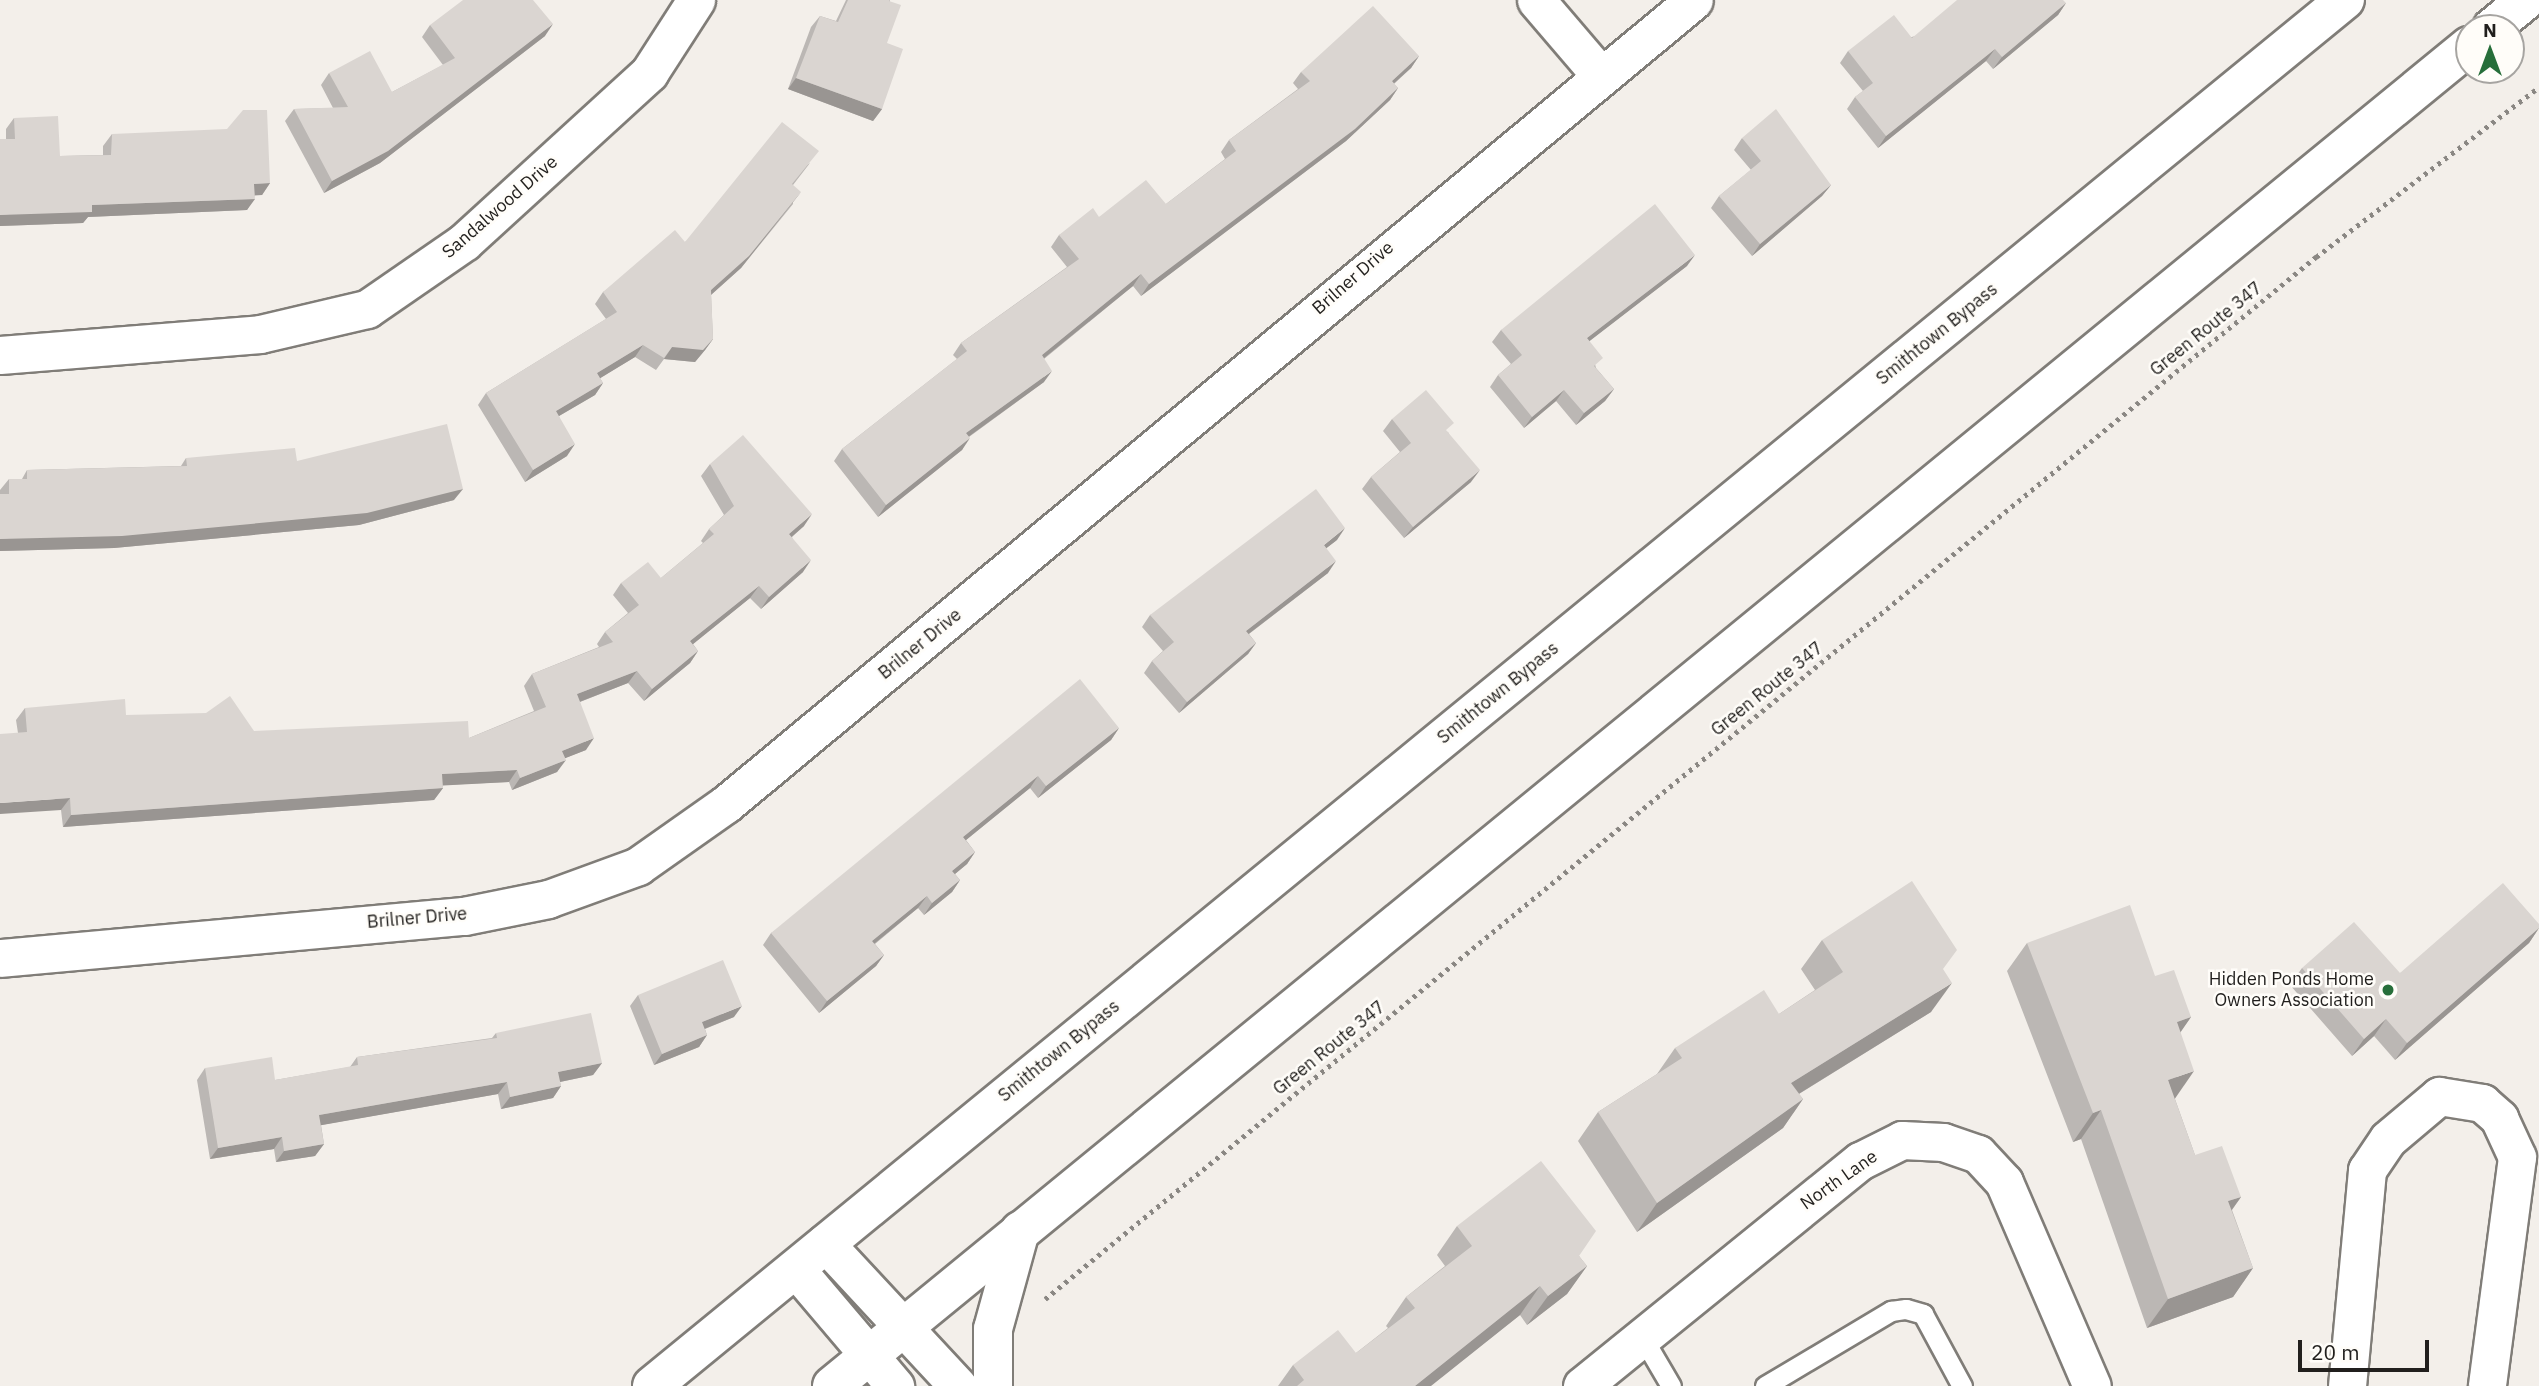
<!DOCTYPE html>
<style>
body{margin:0}
#map{position:relative;width:2539px;height:1386px;overflow:hidden;background:#f3efea;font-family:"IBM Plex Sans",sans-serif}
div>[style]{position:absolute}
.path>*{height:4.5px;margin-top:-2.25px;transform-origin:0;background:repeating-linear-gradient(90deg,#8a8783 0 3.5px,transparent 0 8.5px)}
.roads{filter:drop-shadow(2px 0 #807d78) drop-shadow(-2px 0 #807d78) drop-shadow(0 2px #807d78) drop-shadow(0 -2px #807d78)}
.lane>*{height:19px;margin:-9.5px;padding:0 9.5px;transform-origin:9.5px;border-radius:9.5px;background:#fff}
.street>*{height:37px;margin:-18.5px;padding:0 18.5px;transform-origin:18.5px;border-radius:18.5px;background:#fff}
.highway>*{height:38px;margin:-19px;padding:0 19px;transform-origin:19px;border-radius:19px;background:#fff}
.wall>*{inset:0;background:#bbb7b4}
.shaded-wall>*{inset:0;background:#999592}
.building>*{inset:0;background:#dad5d1}
.dots>*{width:19px;height:19px;translate:-50% -50%;box-sizing:border-box;border:4px solid #fffdf9;border-radius:50%}
span{translate:-50% -50%;white-space:nowrap;text-align:center;line-height:1.15;-webkit-text-stroke:5px #fffdf9;paint-order:stroke}
.street-label{font-size:18px;color:#211f1d}
.poi-label{font-size:18px;color:#211f1d}
.right{translate:-100% -50%;text-align:right}
.north{position:absolute;left:2455px;top:14px;width:70px;height:70px;box-sizing:border-box;background:#fffdf9;border:2px solid #a6a4a1;border-radius:50%;rotate:0deg;font-size:19px;font-weight:700;line-height:28px;text-align:center;color:#211f1d}
.north::after{content:'';display:block;margin:auto;width:24px;height:32px;background:#276e3a;clip-path:polygon(50% 0,100% 100%,50% 72%,0 100%)}
.scale{position:absolute;left:2298px;top:1340px;width:131px;height:32px;box-sizing:border-box;border:4px solid #211f1d;border-top:0;padding-left:9px;font-size:21px;line-height:24px;white-space:nowrap;color:#211f1d;-webkit-text-stroke:5px #fffdf9;paint-order:stroke}
</style>
<div id="map">
<div class="path">
<i style="left:1045px;top:1299px;width:1644px;rotate:-39.35deg"></i>
<i style="left:2316px;top:257px;width:280px;rotate:-37.3deg"></i>
</div>
<div class="roads">
<div class="lane">
<i style="left:1644px;top:1340px;width:53px;rotate:59.6deg"></i>
<i style="left:1765px;top:1386px;width:147px;rotate:-30.8deg"></i>
<i style="left:1891px;top:1311px;width:15px;rotate:-8deg"></i>
<i style="left:1906px;top:1309px;width:18px;rotate:16deg"></i>
<i style="left:1923px;top:1314px;width:82px;rotate:61.6deg"></i>
</div>
<div class="street">
<i style="left:1536px;top:0;width:99px;rotate:49.5deg"></i>
<i style="left:0;top:355px;width:261px;rotate:-4.6deg"></i>
<i style="left:260px;top:334px;width:110px;rotate:-13.2deg"></i>
<i style="left:367px;top:309px;width:118px;rotate:-34.6deg"></i>
<i style="left:464px;top:242px;width:251px;rotate:-42.4deg"></i>
<i style="left:649px;top:73px;width:87px;rotate:-57.2deg"></i>
<i style="left:0;top:958px;width:466px;rotate:-5.2deg"></i>
<i style="left:464px;top:916px;width:86px;rotate:-11.4deg"></i>
<i style="left:548px;top:899px;width:96px;rotate:-20.1deg"></i>
<i style="left:638px;top:866px;width:108px;rotate:-35.2deg"></i>
<i style="left:726px;top:804px;width:1258px;rotate:-39.71deg"></i>
<i style="left:825px;top:1243px;width:195px;rotate:47.1deg"></i>
<i style="left:795px;top:1268px;width:155px;rotate:49.7deg"></i>
<i style="left:1582px;top:1386px;width:358px;rotate:-39deg"></i>
<i style="left:1860px;top:1161px;width:47px;rotate:-26.6deg"></i>
<i style="left:1902px;top:1140px;width:41px;rotate:2.8deg"></i>
<i style="left:1943px;top:1142px;width:37px;rotate:19deg"></i>
<i style="left:1978px;top:1154px;width:38px;rotate:47deg"></i>
<i style="left:2004px;top:1182px;width:222px;rotate:66.7deg"></i>
<i style="left:2347px;top:1386px;width:217px;rotate:-84.7deg"></i>
<i style="left:2367px;top:1170px;width:37px;rotate:-56deg"></i>
<i style="left:2388px;top:1139px;width:67px;rotate:-40.1deg"></i>
<i style="left:2439px;top:1096px;width:44px;rotate:9.2deg"></i>
<i style="left:2482px;top:1103px;width:23px;rotate:41deg"></i>
<i style="left:2499px;top:1118px;width:43px;rotate:65.2deg"></i>
<i style="left:2517px;top:1157px;width:231px;rotate:97.5deg"></i>
</div>
<div class="highway">
<i style="left:2492px;top:28px;width:44px;rotate:-39.5deg"></i>
<i style="left:652px;top:1386px;width:2188px;rotate:-39.31deg"></i>
<i style="left:832px;top:1386px;width:2116px;rotate:-39.3deg"></i>
<i style="left:993px;top:1386px;width:57px;rotate:-90deg"></i>
<i style="left:993px;top:1329px;width:102px;rotate:-74.6deg"></i>
</div>
</div>
<div class="wall">
<i style="clip-path:polygon(846px 0,890px 0,882px 109px,873px 121px,788px 89px,811px 27px,820px 16px,836px 21px)"></i>
<i style="clip-path:polygon(2066px 3px,2058px 15px,1993px 69px,1986px 61px,1878px 148px,1847px 109px,1855px 97px,1863px 91px,1840px 63px,1848px 51px)"></i>
<i style="clip-path:polygon(430px 25px,545px 36px,380px 163px,324px 193px,285px 121px,294px 109px,333px 108px,321px 85px,329px 73px,392px 92px,443px 65px,422px 37px)"></i>
<i style="clip-path:polygon(1419px 56px,1411px 68px,1394px 84px,1398px 88px,1390px 100px,1346px 141px,1141px 296px,1133px 286px,1044px 359px,1044px 382px,969px 437px,962px 450px,878px 517px,834px 461px,842px 449px,957px 359px,953px 355px,961px 343px,1067px 267px,1051px 247px,1059px 235px,1099px 217px,1166px 204px,1225px 159px,1221px 152px,1229px 140px,1298px 89px,1293px 83px,1301px 72px)"></i>
<i style="clip-path:polygon(14px 118px,60px 156px,103px 155px,103px 146px,112px 134px,270px 183px,262px 195px,255px 195px,247px 210px,88px 217px,83px 223px,0 226px,0 139px,6px 139px,6px 129px)"></i>
<i style="clip-path:polygon(1742px 138px,1831px 185px,1822px 196px,1752px 256px,1711px 208px,1719px 196px,1751px 170px,1734px 150px)"></i>
<i style="clip-path:polygon(810px 163px,793px 185px,793px 204px,741px 268px,711px 295px,713px 339px,705px 350px,695px 362px,664px 359px,656px 370px,635px 357px,600px 378px,603px 383px,595px 395px,559px 416px,567px 456px,525px 482px,478px 405px,486px 393px,606px 319px,595px 304px,603px 292px,685px 242px)"></i>
<i style="clip-path:polygon(1687px 266px,1589px 341px,1596px 368px,1614px 389px,1605px 401px,1576px 425px,1556px 401px,1524px 428px,1490px 387px,1498px 375px,1511px 364px,1492px 342px,1501px 330px)"></i>
<i style="clip-path:polygon(1392px 419px,1448px 432px,1471px 482px,1404px 538px,1362px 489px,1371px 477px,1400px 452px,1383px 431px)"></i>
<i style="clip-path:polygon(186px 458px,297px 461px,454px 500px,359px 525px,114px 548px,0 551px,0 490px,9px 479px,22px 479px,27px 470px,181px 466px)"></i>
<i style="clip-path:polygon(710px 464px,804px 526px,792px 537px,803px 572px,761px 609px,750px 598px,693px 644px,698px 651px,690px 663px,644px 701px,628px 683px,580px 702px,586px 750px,565px 758px,557px 772px,512px 790px,509px 782px,443px 785px,443px 788px,434px 800px,63px 827px,61px 810px,18px 733px,16px 720px,25px 708px,126px 715px,254px 731px,469px 738px,534px 711px,524px 686px,532px 674px,599px 647px,597px 644px,605px 632px,628px 613px,613px 595px,621px 583px,661px 578px,703px 543px,701px 541px,709px 529px,724px 515px,701px 476px)"></i>
<i style="clip-path:polygon(1337px 540px,1326px 548px,1328px 573px,1249px 634px,1256px 643px,1248px 654px,1179px 713px,1144px 673px,1152px 661px,1163px 651px,1142px 627px,1150px 615px)"></i>
<i style="clip-path:polygon(1119px 728px,1111px 740px,1038px 798px,1030px 788px,966px 840px,975px 852px,967px 864px,955px 874px,960px 880px,952px 892px,924px 915px,918px 908px,875px 944px,884px 955px,876px 966px,819px 1013px,763px 945px,771px 933px)"></i>
<i style="clip-path:polygon(2539px 924px,2539px 928px,2529px 943px,2395px 1060px,2374px 1036px,2352px 1056px,2290px 985px,2302px 968px,2400px 973px)"></i>
<i style="clip-path:polygon(1822px 940px,1943px 969px,1931px 1012px,1799px 1094px,1803px 1099px,1783px 1128px,1637px 1232px,1578px 1141px,1598px 1112px,1657px 1074px,1675px 1048px,1779px 1014px,1815px 990px,1801px 969px)"></i>
<i style="clip-path:polygon(2027px 943px,2155px 976px,2191px 1017px,2180px 1032px,2175px 1099px,2195px 1155px,2241px 1197px,2232px 1210px,2253px 1268px,2233px 1297px,2147px 1328px,2081px 1139px,2073px 1142px,2007px 971px)"></i>
<i style="clip-path:polygon(638px 995px,734px 1017px,705px 1029px,707px 1035px,699px 1047px,654px 1065px,630px 1006px)"></i>
<i style="clip-path:polygon(496px 1033px,602px 1063px,593px 1075px,560px 1082px,561px 1086px,553px 1098px,501px 1109px,498px 1094px,321px 1125px,324px 1144px,315px 1156px,276px 1162px,274px 1149px,210px 1159px,197px 1080px,205px 1068px,275px 1080px,350px 1067px,357px 1057px,492px 1038px)"></i>
<i style="clip-path:polygon(1457px 1226px,1579px 1256px,1587px 1266px,1567px 1294px,1527px 1325px,1520px 1315px,1430px 1386px,1278px 1386px,1293px 1365px,1356px 1353px,1388px 1328px,1386px 1326px,1406px 1297px,1445px 1266px,1437px 1255px)"></i>
</div>
<div class="shaded-wall">
<i style="clip-path:polygon(2066px 3px,2058px 15px,1993px 69px,2002px 57px)"></i>
<i style="clip-path:polygon(553px 24px,545px 36px,380px 163px,324px 193px,332px 181px)"></i>
<i style="clip-path:polygon(1995px 49px,1986px 61px,1878px 148px,1886px 136px)"></i>
<i style="clip-path:polygon(1419px 56px,1411px 68px,1383px 93px,1392px 81px)"></i>
<i style="clip-path:polygon(796px 78px,882px 109px,873px 121px,788px 89px)"></i>
<i style="clip-path:polygon(1398px 88px,1390px 100px,1346px 141px,1141px 296px,1149px 284px)"></i>
<i style="clip-path:polygon(270px 183px,262px 195px,246px 196px,254px 184px)"></i>
<i style="clip-path:polygon(1831px 185px,1822px 196px,1752px 256px,1760px 244px)"></i>
<i style="clip-path:polygon(801px 192px,741px 268px,703px 302px,711px 290px)"></i>
<i style="clip-path:polygon(255px 199px,247px 210px,88px 217px,83px 223px,0 226px,0 215px,92px 205px)"></i>
<i style="clip-path:polygon(1695px 255px,1687px 266px,1578px 350px,1587px 338px)"></i>
<i style="clip-path:polygon(1141px 274px,1133px 286px,1033px 367px,1042px 355px)"></i>
<i style="clip-path:polygon(713px 339px,705px 350px,695px 362px,664px 359px,672px 347px)"></i>
<i style="clip-path:polygon(643px 345px,635px 357px,589px 385px,597px 373px)"></i>
<i style="clip-path:polygon(1052px 371px,1044px 382px,957px 445px,966px 433px)"></i>
<i style="clip-path:polygon(603px 383px,595px 395px,547px 423px,556px 411px)"></i>
<i style="clip-path:polygon(1614px 389px,1605px 401px,1576px 425px,1584px 413px)"></i>
<i style="clip-path:polygon(1564px 390px,1556px 401px,1524px 428px,1532px 417px)"></i>
<i style="clip-path:polygon(970px 438px,962px 450px,878px 517px,886px 505px)"></i>
<i style="clip-path:polygon(575px 444px,567px 456px,525px 482px,533px 470px)"></i>
<i style="clip-path:polygon(1480px 470px,1471px 482px,1404px 538px,1413px 527px)"></i>
<i style="clip-path:polygon(463px 489px,454px 500px,359px 525px,114px 548px,0 551px,0 539px)"></i>
<i style="clip-path:polygon(812px 514px,804px 526px,781px 546px,789px 534px)"></i>
<i style="clip-path:polygon(1345px 528px,1337px 540px,1315px 557px,1324px 545px)"></i>
<i style="clip-path:polygon(811px 560px,803px 572px,761px 609px,769px 597px)"></i>
<i style="clip-path:polygon(1336px 561px,1328px 573px,1238px 642px,1246px 631px)"></i>
<i style="clip-path:polygon(759px 586px,750px 598px,682px 653px,690px 641px)"></i>
<i style="clip-path:polygon(1256px 643px,1248px 654px,1179px 713px,1187px 702px)"></i>
<i style="clip-path:polygon(698px 651px,690px 663px,644px 701px,652px 689px)"></i>
<i style="clip-path:polygon(637px 671px,628px 683px,569px 706px,577px 694px)"></i>
<i style="clip-path:polygon(1119px 728px,1111px 740px,1038px 798px,1046px 786px)"></i>
<i style="clip-path:polygon(594px 738px,586px 750px,553px 763px,562px 751px)"></i>
<i style="clip-path:polygon(566px 760px,557px 772px,512px 790px,520px 778px)"></i>
<i style="clip-path:polygon(517px 770px,509px 782px,434px 786px,442px 774px)"></i>
<i style="clip-path:polygon(1038px 776px,1030px 788px,955px 849px,963px 837px)"></i>
<i style="clip-path:polygon(443px 788px,434px 800px,63px 827px,71px 815px)"></i>
<i style="clip-path:polygon(70px 798px,61px 810px,0 814px,0 803px)"></i>
<i style="clip-path:polygon(975px 852px,967px 864px,944px 883px,952px 871px)"></i>
<i style="clip-path:polygon(960px 880px,952px 892px,924px 915px,932px 903px)"></i>
<i style="clip-path:polygon(927px 896px,918px 908px,864px 952px,872px 941px)"></i>
<i style="clip-path:polygon(2539px 928px,2529px 943px,2395px 1060px,2407px 1043px)"></i>
<i style="clip-path:polygon(884px 955px,876px 966px,819px 1013px,827px 1001px)"></i>
<i style="clip-path:polygon(1952px 983px,1931px 1012px,1771px 1111px,1791px 1083px)"></i>
<i style="clip-path:polygon(742px 1006px,734px 1017px,694px 1033px,702px 1022px)"></i>
<i style="clip-path:polygon(2191px 1017px,2171px 1046px,2177px 1022px)"></i>
<i style="clip-path:polygon(2386px 1019px,2374px 1036px,2352px 1056px,2364px 1039px)"></i>
<i style="clip-path:polygon(707px 1035px,699px 1047px,654px 1065px,662px 1054px)"></i>
<i style="clip-path:polygon(602px 1063px,593px 1075px,550px 1084px,558px 1072px)"></i>
<i style="clip-path:polygon(2194px 1071px,2174px 1100px,2168px 1080px)"></i>
<i style="clip-path:polygon(507px 1082px,498px 1094px,311px 1127px,319px 1115px)"></i>
<i style="clip-path:polygon(561px 1086px,553px 1098px,501px 1109px,510px 1097px)"></i>
<i style="clip-path:polygon(1803px 1099px,1783px 1128px,1637px 1232px,1657px 1203px)"></i>
<i style="clip-path:polygon(2101px 1110px,2081px 1139px,2073px 1142px,2093px 1113px)"></i>
<i style="clip-path:polygon(282px 1137px,274px 1149px,210px 1159px,218px 1148px)"></i>
<i style="clip-path:polygon(324px 1144px,315px 1156px,276px 1162px,284px 1151px)"></i>
<i style="clip-path:polygon(2241px 1197px,2220px 1226px,2228px 1201px)"></i>
<i style="clip-path:polygon(1587px 1266px,1567px 1294px,1527px 1325px,1548px 1296px)"></i>
<i style="clip-path:polygon(2253px 1268px,2233px 1297px,2147px 1328px,2168px 1299px)"></i>
<i style="clip-path:polygon(1540px 1286px,1520px 1315px,1431px 1386px,1415px 1386px)"></i>
</div>
<div class="building">
<i style="clip-path:polygon(463px 0,533px 0,553px 24px,388px 151px,332px 181px,294px 109px,348px 107px,329px 73px,370px 51px,392px 92px,455px 58px,430px 25px)"></i>
<i style="clip-path:polygon(848px 0,890px 0,889px 1px,901px 5px,887px 43px,903px 49px,882px 109px,796px 78px,820px 16px,838px 22px)"></i>
<i style="clip-path:polygon(1957px 0,2063px 0,2066px 3px,2002px 57px,1995px 49px,1886px 136px,1855px 97px,1873px 83px,1848px 51px,1894px 15px,1912px 38px)"></i>
<i style="clip-path:polygon(1373px 6px,1419px 56px,1392px 81px,1398px 88px,1355px 129px,1149px 284px,1141px 274px,1042px 355px,1052px 371px,966px 433px,970px 438px,886px 505px,842px 449px,967px 351px,961px 343px,1079px 259px,1059px 235px,1093px 208px,1099px 217px,1146px 180px,1166px 204px,1236px 151px,1229px 140px,1310px 81px,1301px 72px)"></i>
<i style="clip-path:polygon(1776px 109px,1831px 185px,1760px 244px,1719px 196px,1761px 161px,1742px 138px)"></i>
<i style="clip-path:polygon(243px 110px,267px 110px,270px 183px,254px 184px,255px 199px,92px 205px,92px 212px,0 215px,0 139px,15px 139px,14px 118px,58px 116px,60px 156px,111px 155px,112px 134px,227px 129px)"></i>
<i style="clip-path:polygon(782px 122px,819px 151px,792px 184px,801px 192px,749px 256px,711px 290px,713px 339px,703px 350px,672px 347px,664px 358px,643px 345px,597px 373px,603px 383px,556px 411px,575px 444px,533px 470px,486px 393px,617px 312px,603px 292px,675px 230px,685px 242px)"></i>
<i style="clip-path:polygon(1655px 204px,1695px 255px,1587px 338px,1603px 358px,1594px 366px,1614px 389px,1584px 413px,1564px 390px,1532px 417px,1498px 375px,1522px 355px,1501px 330px)"></i>
<i style="clip-path:polygon(1426px 390px,1454px 423px,1446px 430px,1480px 470px,1413px 527px,1371px 477px,1411px 443px,1392px 419px)"></i>
<i style="clip-path:polygon(447px 424px,463px 489px,367px 513px,122px 536px,0 539px,0 494px,9px 494px,9px 479px,27px 479px,27px 470px,187px 466px,186px 458px,295px 448px,297px 461px)"></i>
<i style="clip-path:polygon(743px 435px,812px 514px,789px 534px,811px 560px,769px 597px,759px 586px,690px 641px,698px 651px,652px 689px,637px 671px,577px 694px,594px 738px,562px 751px,566px 760px,520px 778px,517px 770px,442px 774px,443px 788px,71px 815px,70px 798px,0 803px,0 734px,27px 732px,25px 708px,125px 699px,126px 715px,206px 713px,230px 696px,254px 731px,468px 721px,469px 738px,546px 707px,532px 674px,613px 642px,605px 632px,639px 605px,621px 583px,648px 562px,661px 578px,714px 534px,709px 529px,734px 506px,710px 464px)"></i>
<i style="clip-path:polygon(1316px 489px,1345px 528px,1324px 545px,1336px 561px,1246px 631px,1256px 643px,1187px 702px,1152px 661px,1174px 642px,1150px 615px)"></i>
<i style="clip-path:polygon(1080px 679px,1119px 728px,1046px 786px,1038px 776px,963px 837px,975px 852px,952px 871px,960px 880px,932px 903px,927px 896px,872px 941px,884px 955px,827px 1001px,771px 933px)"></i>
<i style="clip-path:polygon(1912px 881px,1957px 950px,1943px 969px,1952px 983px,1791px 1083px,1803px 1099px,1657px 1203px,1598px 1112px,1682px 1058px,1675px 1048px,1764px 990px,1779px 1014px,1843px 972px,1822px 940px)"></i>
<i style="clip-path:polygon(2503px 883px,2539px 924px,2539px 928px,2407px 1043px,2386px 1019px,2364px 1039px,2302px 968px,2354px 922px,2400px 973px)"></i>
<i style="clip-path:polygon(2130px 905px,2155px 976px,2174px 970px,2191px 1017px,2177px 1022px,2194px 1071px,2168px 1080px,2195px 1155px,2222px 1146px,2241px 1197px,2228px 1201px,2253px 1268px,2168px 1299px,2101px 1110px,2093px 1113px,2027px 943px)"></i>
<i style="clip-path:polygon(723px 960px,742px 1006px,702px 1022px,707px 1035px,662px 1054px,638px 995px)"></i>
<i style="clip-path:polygon(591px 1013px,602px 1063px,558px 1072px,561px 1086px,510px 1097px,507px 1082px,319px 1115px,324px 1144px,284px 1151px,282px 1137px,218px 1148px,205px 1068px,272px 1057px,275px 1080px,358px 1065px,357px 1057px,497px 1038px,496px 1033px)"></i>
<i style="clip-path:polygon(1541px 1161px,1596px 1231px,1579px 1256px,1587px 1266px,1548px 1296px,1540px 1286px,1415px 1386px,1297px 1386px,1304px 1380px,1293px 1365px,1338px 1330px,1356px 1353px,1415px 1308px,1406px 1297px,1472px 1246px,1457px 1226px)"></i>
</div>
<div class="dots">
<i style="left:2388px;top:990px;background:#276e3a"></i>
</div>
<div class="street-label">
<span style="left:500px;top:207px;rotate:-41deg">Sandalwood Drive</span>
<span style="left:1353px;top:278px;rotate:-41deg">Brilner Drive</span>
<span style="left:2206px;top:329px;rotate:-39deg">Green Route 347</span>
<span style="left:1937px;top:334px;rotate:-39deg">Smithtown Bypass</span>
<span style="left:920px;top:644px;rotate:-39deg">Brilner Drive</span>
<span style="left:1767px;top:689px;rotate:-39deg">Green Route 347</span>
<span style="left:1498px;top:693px;rotate:-39deg">Smithtown Bypass</span>
<span style="left:417px;top:918px;rotate:-5deg">Brilner Drive</span>
<span style="left:1329px;top:1048px;rotate:-39deg">Green Route 347</span>
<span style="left:1059px;top:1051px;rotate:-39deg">Smithtown Bypass</span>
<span style="left:1839px;top:1180px;rotate:-35deg">North Lane</span>
</div>
<div class="poi-label">
<span class="right" style="left:2374px;top:990px">Hidden Ponds Home<br>Owners Association</span>
</div>
<div class="north">N</div>
<div class="scale">20 m</div>
</div>
